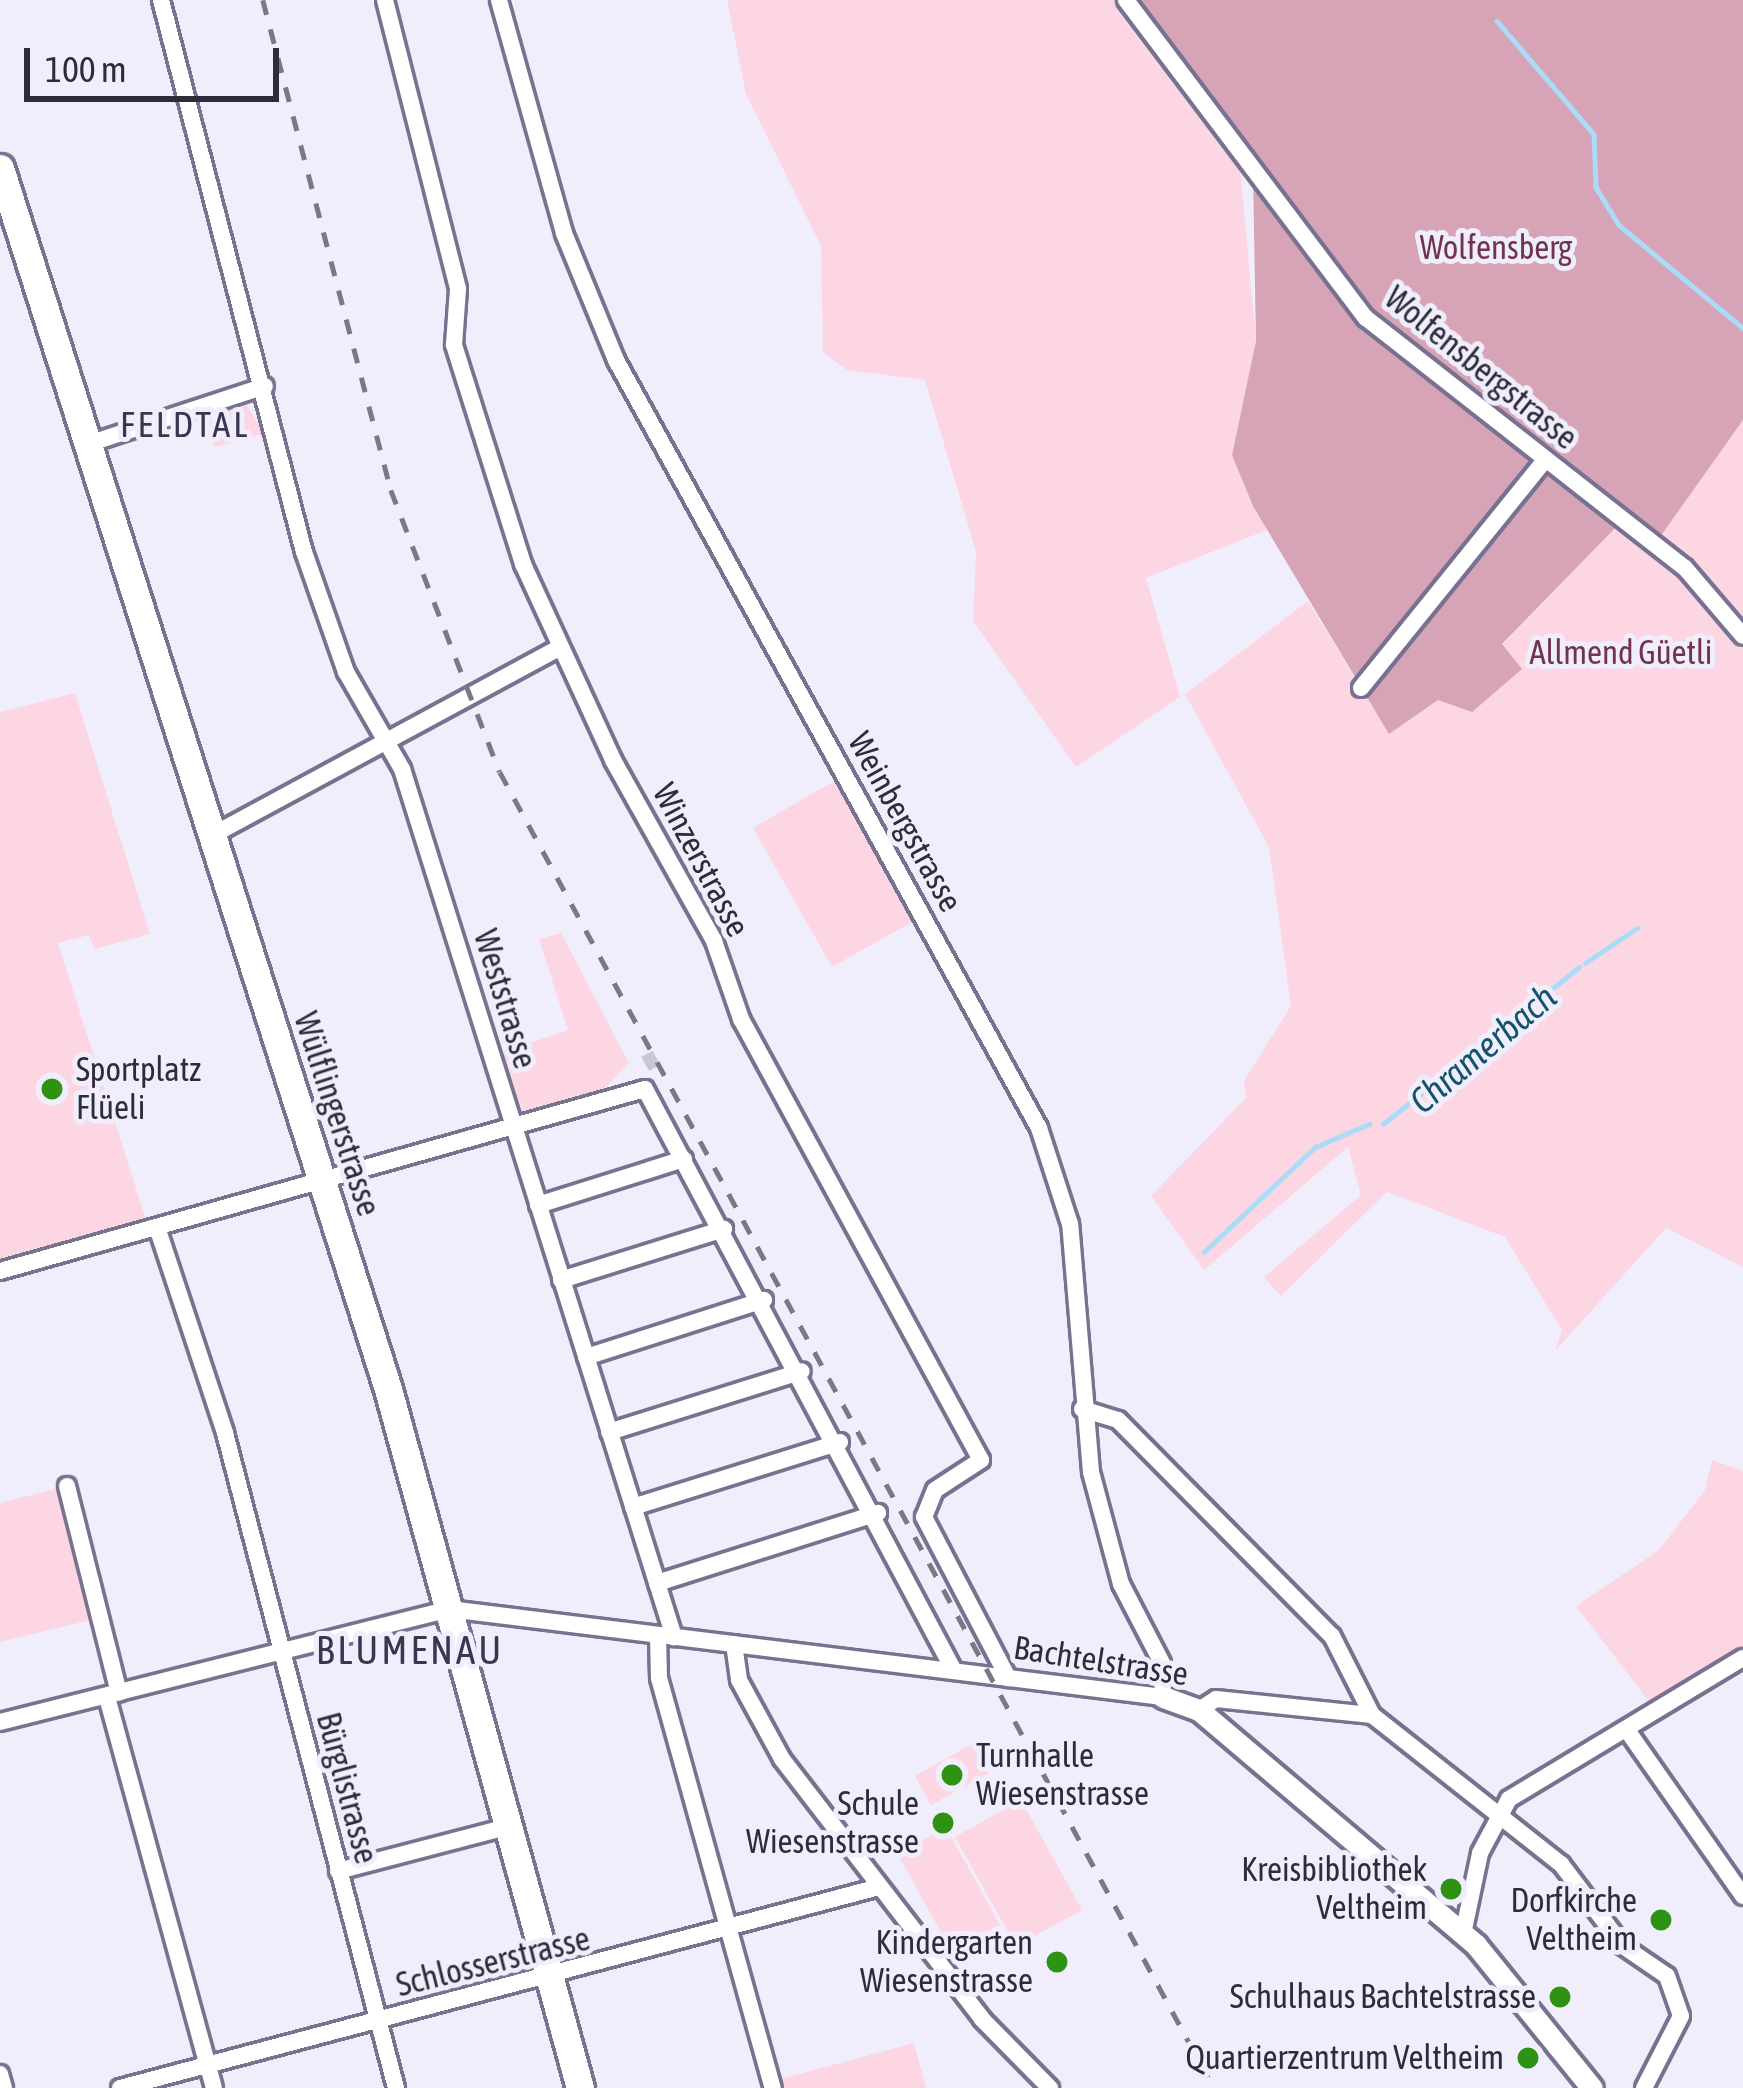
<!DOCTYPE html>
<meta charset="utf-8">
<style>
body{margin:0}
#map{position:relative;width:1743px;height:2088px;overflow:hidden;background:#f0eefc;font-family:"Asap Condensed",sans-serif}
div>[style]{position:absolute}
.green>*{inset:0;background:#fcd6e3}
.forest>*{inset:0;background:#d6a4b6}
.stream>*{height:4.5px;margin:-2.25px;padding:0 2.25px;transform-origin:2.25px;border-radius:2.25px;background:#abdcf7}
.minor-tunnel>*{height:16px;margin-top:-8px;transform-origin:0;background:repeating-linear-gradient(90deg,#c9c7d5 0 16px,transparent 0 24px)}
.roads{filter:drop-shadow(3px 0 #787291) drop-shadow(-3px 0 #787291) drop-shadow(0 3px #787291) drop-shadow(0 -3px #787291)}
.minor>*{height:16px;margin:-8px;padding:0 8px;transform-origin:8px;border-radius:8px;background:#fff}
.tertiary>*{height:21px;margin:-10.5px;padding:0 10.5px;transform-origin:10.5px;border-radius:10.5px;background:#fff}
.primary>*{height:27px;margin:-13.5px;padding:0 13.5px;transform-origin:13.5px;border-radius:13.5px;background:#fff}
.rail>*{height:4.5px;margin-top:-2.25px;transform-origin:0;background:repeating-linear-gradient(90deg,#7b7886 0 15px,transparent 0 30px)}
.dots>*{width:33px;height:33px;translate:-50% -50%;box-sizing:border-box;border:6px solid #f0eefc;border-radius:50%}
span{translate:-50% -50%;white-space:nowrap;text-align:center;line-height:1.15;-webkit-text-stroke:10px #f0eefc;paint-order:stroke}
.park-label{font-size:33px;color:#71334d}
.street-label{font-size:33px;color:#2f2c39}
.poi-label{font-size:33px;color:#2f2c39}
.left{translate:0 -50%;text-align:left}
.right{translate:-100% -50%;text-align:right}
.neighbourhood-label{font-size:36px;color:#3b3550;letter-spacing:3px}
.water-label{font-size:36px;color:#15526c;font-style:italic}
.quarter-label{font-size:39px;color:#3b3550;letter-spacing:3px}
.scale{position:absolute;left:24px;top:48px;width:255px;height:54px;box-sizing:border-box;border:6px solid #2f2c39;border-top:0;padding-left:15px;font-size:36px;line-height:42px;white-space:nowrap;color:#2f2c39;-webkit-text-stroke:9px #f0eefc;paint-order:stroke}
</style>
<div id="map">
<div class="green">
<i style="clip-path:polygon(727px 0,1126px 0,1240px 168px,1256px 341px,1232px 455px,1267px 530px,1146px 578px,1180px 697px,1076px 767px,973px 621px,976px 552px,925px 380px,847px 370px,823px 352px,821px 246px,746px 94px)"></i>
<i style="clip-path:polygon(245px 402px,264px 433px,215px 447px,201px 413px)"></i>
<i style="clip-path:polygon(1743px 420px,1743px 1267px,1666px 1228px,1555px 1351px,1562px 1330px,1505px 1237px,1387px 1192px,1281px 1296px,1264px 1277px,1361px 1195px,1348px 1147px,1204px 1270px,1151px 1196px,1246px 1098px,1244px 1081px,1291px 1006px,1269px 847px,1185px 694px,1308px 601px,1361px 688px,1438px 700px,1521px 669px,1502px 645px,1623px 520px,1655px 543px)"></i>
<i style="clip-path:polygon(75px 693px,150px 934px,94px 949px,89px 935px,58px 943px,149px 1229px,0 1271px,0 712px)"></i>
<i style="clip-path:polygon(836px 780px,914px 921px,832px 967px,753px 828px)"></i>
<i style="clip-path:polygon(561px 933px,629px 1063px,599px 1094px,525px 1116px,500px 1053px,568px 1030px,539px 939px)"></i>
<i style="clip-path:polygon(1712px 1460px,1743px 1471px,1743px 1658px,1660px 1716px,1576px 1606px,1659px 1550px,1705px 1490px)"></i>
<i style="clip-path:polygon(67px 1486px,99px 1618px,0 1642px,0 1503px)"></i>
<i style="clip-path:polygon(972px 1744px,989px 1773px,931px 1805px,915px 1776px)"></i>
<i style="clip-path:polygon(1021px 1800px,1082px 1910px,1016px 1946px,955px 1837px)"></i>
<i style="clip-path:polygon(946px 1827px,1000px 1925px,951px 1951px,898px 1854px)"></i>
<i style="clip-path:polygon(914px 2043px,926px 2088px,783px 2088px,781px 2079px)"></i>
</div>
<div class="forest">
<i style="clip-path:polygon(1126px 0,1743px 0,1743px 420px,1655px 544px,1623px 520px,1502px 644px,1522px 669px,1472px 712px,1438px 700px,1389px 734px,1253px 506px,1232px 455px,1256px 341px,1253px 173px)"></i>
</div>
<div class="stream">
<i style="left:1497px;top:21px;width:149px;rotate:49.4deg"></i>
<i style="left:1594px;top:134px;width:53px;rotate:87.8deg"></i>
<i style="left:1596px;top:187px;width:44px;rotate:58.8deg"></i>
<i style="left:1619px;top:225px;width:161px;rotate:39.7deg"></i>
<i style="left:1585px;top:963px;width:63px;rotate:-33.9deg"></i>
<i style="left:1383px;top:1124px;width:251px;rotate:-38.7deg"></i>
<i style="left:1204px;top:1252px;width:153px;rotate:-43.4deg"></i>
<i style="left:1315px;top:1147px;width:59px;rotate:-23.1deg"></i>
</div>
<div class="minor-tunnel">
<i style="left:645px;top:1064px;width:13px;rotate:-29deg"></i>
</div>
<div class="roads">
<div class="minor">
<i style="left:161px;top:0;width:570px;rotate:75.48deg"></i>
<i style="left:304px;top:552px;width:127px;rotate:70.7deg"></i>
<i style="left:346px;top:672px;width:112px;rotate:60deg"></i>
<i style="left:402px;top:769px;width:910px;rotate:72.6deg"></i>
<i style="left:385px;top:0;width:298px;rotate:75.8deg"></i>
<i style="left:458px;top:289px;width:56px;rotate:94.1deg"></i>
<i style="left:454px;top:345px;width:230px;rotate:72.5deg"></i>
<i style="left:523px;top:564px;width:216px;rotate:65.3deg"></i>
<i style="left:613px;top:760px;width:207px;rotate:60.8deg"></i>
<i style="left:714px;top:941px;width:83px;rotate:70.9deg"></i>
<i style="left:741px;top:1019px;width:502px;rotate:61.44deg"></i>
<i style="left:981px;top:1460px;width:55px;rotate:146.9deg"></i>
<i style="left:935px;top:1490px;width:29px;rotate:112deg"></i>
<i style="left:924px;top:1517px;width:182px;rotate:62.4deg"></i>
<i style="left:1126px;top:0;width:398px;rotate:53deg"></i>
<i style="left:1366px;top:318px;width:405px;rotate:38.1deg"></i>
<i style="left:1685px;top:568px;width:89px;rotate:49.5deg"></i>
<i style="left:88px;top:444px;width:186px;rotate:-18.1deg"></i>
<i style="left:1361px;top:688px;width:292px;rotate:-51.1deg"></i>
<i style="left:211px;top:836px;width:396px;rotate:-28.4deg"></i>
<i style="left:538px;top:1205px;width:153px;rotate:-17.5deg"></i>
<i style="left:157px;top:1227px;width:217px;rotate:71.7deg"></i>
<i style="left:225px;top:1433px;width:677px;rotate:75.37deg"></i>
<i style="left:0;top:1271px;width:670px;rotate:-15.76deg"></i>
<i style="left:645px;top:1089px;width:659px;rotate:62.03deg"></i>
<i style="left:561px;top:1280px;width:171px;rotate:-17.4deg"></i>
<i style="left:586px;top:1357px;width:187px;rotate:-17.8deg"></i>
<i style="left:1082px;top:1409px;width:38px;rotate:17deg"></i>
<i style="left:1118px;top:1420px;width:304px;rotate:45.3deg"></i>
<i style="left:1332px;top:1636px;width:89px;rotate:63.1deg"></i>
<i style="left:1372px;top:1715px;width:241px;rotate:38.3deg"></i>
<i style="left:1561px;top:1864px;width:103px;rotate:52.9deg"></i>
<i style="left:1623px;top:1946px;width:53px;rotate:34.3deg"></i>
<i style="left:1667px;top:1976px;width:42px;rotate:70.7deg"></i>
<i style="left:1681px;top:2016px;width:81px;rotate:117.2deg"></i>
<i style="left:609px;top:1432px;width:202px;rotate:-17.5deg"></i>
<i style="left:67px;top:1486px;width:213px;rotate:75.9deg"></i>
<i style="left:633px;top:1507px;width:217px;rotate:-17.4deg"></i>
<i style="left:657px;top:1583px;width:232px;rotate:-17.6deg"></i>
<i style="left:658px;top:1635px;width:43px;rotate:88.7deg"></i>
<i style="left:659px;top:1678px;width:426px;rotate:74.5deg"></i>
<i style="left:734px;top:1644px;width:36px;rotate:82deg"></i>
<i style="left:739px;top:1680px;width:90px;rotate:61.4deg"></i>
<i style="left:782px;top:1759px;width:328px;rotate:52.4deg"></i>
<i style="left:982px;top:2019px;width:97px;rotate:45.4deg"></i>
<i style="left:107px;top:1697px;width:405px;rotate:74.7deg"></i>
<i style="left:1199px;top:1710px;width:20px;rotate:-33deg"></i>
<i style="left:1216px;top:1699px;width:157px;rotate:5.9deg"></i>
<i style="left:0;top:1722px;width:463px;rotate:-14.1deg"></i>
<i style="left:449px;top:1609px;width:719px;rotate:7.03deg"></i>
<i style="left:1163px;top:1697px;width:34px;rotate:-92deg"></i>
<i style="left:1162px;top:1663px;width:89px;rotate:-117.4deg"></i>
<i style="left:1121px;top:1584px;width:116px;rotate:-105deg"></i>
<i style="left:1091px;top:1472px;width:249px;rotate:-94.8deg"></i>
<i style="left:1070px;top:1224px;width:101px;rotate:-107.9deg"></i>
<i style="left:1039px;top:1128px;width:877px;rotate:-118.85deg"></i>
<i style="left:616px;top:360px;width:137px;rotate:-112.3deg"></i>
<i style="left:564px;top:233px;width:242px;rotate:-105.6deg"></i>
<i style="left:1629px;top:1733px;width:199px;rotate:55deg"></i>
<i style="left:338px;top:1871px;width:175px;rotate:-14.6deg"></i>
<i style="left:1463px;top:1934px;width:83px;rotate:-78.1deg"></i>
<i style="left:1480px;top:1853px;width:61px;rotate:-61.8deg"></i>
<i style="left:1509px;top:1799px;width:273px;rotate:-31.1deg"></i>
<i style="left:0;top:2074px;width:15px;rotate:74deg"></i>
<i style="left:120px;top:2088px;width:785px;rotate:-14.83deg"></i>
</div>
<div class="tertiary">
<i style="left:1163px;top:1697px;width:38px;rotate:20deg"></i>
<i style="left:1199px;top:1710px;width:363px;rotate:40.3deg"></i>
<i style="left:1476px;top:1945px;width:184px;rotate:51deg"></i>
</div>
<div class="primary">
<i style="left:0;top:168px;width:1281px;rotate:72.37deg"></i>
<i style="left:388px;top:1389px;width:725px;rotate:74.64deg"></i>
</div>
</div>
<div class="rail">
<i style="left:263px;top:0;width:506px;rotate:75.36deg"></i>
<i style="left:391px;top:490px;width:302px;rotate:68.9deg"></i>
<i style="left:500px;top:772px;width:1497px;rotate:61.52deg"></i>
</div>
<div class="dots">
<i style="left:52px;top:1089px;background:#2e9213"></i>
<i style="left:952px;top:1775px;background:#2e9213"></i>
<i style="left:943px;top:1823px;background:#2e9213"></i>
<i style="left:1451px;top:1889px;background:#2e9213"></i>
<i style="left:1661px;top:1920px;background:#2e9213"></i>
<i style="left:1057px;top:1962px;background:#2e9213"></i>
<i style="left:1560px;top:1997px;background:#2e9213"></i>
<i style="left:1528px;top:2058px;background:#2e9213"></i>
</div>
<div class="park-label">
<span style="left:1496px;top:248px">Wolfensberg</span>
<span style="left:1621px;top:653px">Allmend Güetli</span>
</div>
<div class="street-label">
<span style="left:1481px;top:368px;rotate:39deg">Wolfensbergstrasse</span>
<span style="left:905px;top:822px;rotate:61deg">Weinbergstrasse</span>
<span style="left:701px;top:860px;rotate:62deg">Winzerstrasse</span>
<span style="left:505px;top:999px;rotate:73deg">Weststrasse</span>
<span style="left:337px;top:1114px;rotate:72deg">Wülflingerstrasse</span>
<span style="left:1101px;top:1661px;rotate:9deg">Bachtelstrasse</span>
<span style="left:347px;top:1788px;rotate:75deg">Bürglistrasse</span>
<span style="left:493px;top:1962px;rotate:-14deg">Schlosserstrasse</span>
</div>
<div class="poi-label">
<span class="left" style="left:76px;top:1089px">Sportplatz<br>Flüeli</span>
<span class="left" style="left:976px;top:1775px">Turnhalle<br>Wiesenstrasse</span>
<span class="right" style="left:919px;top:1823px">Schule<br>Wiesenstrasse</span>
<span class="right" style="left:1427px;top:1889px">Kreisbibliothek<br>Veltheim</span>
<span class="right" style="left:1637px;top:1920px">Dorfkirche<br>Veltheim</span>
<span class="right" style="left:1033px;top:1962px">Kindergarten<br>Wiesenstrasse</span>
<span class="right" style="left:1536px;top:1997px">Schulhaus Bachtelstrasse</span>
<span class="right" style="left:1504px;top:2058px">Quartierzentrum Veltheim</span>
</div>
<div class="neighbourhood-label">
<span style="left:185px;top:425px">FELDTAL</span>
</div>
<div class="water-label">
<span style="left:1483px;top:1049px;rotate:-40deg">Chramerbach</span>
</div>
<div class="quarter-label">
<span style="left:410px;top:1650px">BLUMENAU</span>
</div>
<div class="scale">100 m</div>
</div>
